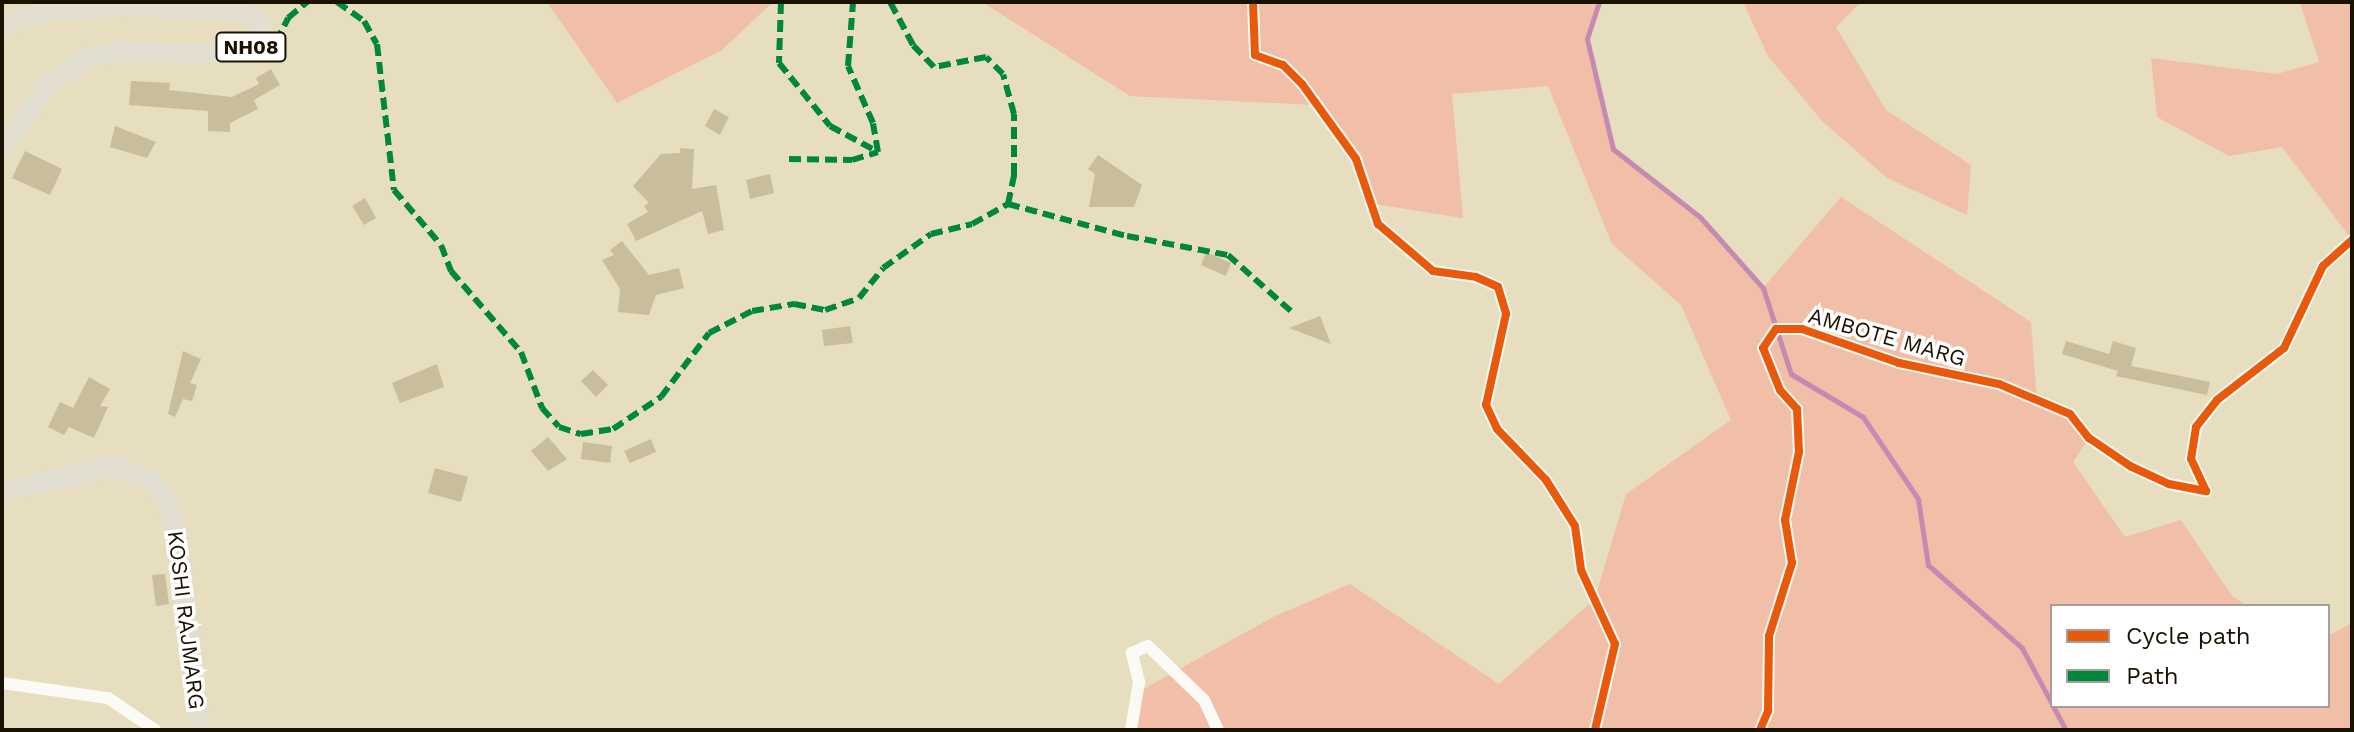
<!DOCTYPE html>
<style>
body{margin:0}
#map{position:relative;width:2354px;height:732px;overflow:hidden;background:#e7ddbf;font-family:"Work Sans",sans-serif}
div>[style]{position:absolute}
.green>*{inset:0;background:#f1bea7}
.stream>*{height:5px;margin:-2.5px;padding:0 2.5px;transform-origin:2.5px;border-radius:2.5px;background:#c58ab1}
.building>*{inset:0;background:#c9be9b}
.street>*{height:12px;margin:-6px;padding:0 6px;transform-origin:6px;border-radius:6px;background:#fbfaf5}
.primary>*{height:20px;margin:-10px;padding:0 10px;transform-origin:10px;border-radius:10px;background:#e2ded0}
.quiet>*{height:6px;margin-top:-3px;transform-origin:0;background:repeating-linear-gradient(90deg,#00873e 0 12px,transparent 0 18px)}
.cycleway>*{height:8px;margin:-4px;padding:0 4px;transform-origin:4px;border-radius:4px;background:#e8590c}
span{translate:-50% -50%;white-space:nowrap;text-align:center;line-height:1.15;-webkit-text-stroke:7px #fff;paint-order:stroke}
.shield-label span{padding:2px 6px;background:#fff;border:2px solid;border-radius:6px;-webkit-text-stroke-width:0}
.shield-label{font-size:20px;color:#191201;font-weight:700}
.street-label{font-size:22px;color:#191201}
.frame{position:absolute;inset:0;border:4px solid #191201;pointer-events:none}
.legend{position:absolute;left:2050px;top:604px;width:280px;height:104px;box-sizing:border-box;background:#fff;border:2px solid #a3a099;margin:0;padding:10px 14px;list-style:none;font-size:24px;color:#191201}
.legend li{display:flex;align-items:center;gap:16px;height:40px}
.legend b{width:40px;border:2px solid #a3a099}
</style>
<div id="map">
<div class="green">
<i style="clip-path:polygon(547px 2px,773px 2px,722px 50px,617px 103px)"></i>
<i style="clip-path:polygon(982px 2px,1599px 2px,1587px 39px,1613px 149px,1700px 217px,1763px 288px,1841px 197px,2031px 322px,2037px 401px,2070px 414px,2089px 438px,2073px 462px,2125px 537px,2181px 520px,2232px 596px,2247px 606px,2052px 606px,2052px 706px,2328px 706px,2328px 636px,2352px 623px,2352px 730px,1138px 730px,1140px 691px,1273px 617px,1350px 584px,1499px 684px,1595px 599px,1626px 494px,1731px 420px,1681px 305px,1612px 244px,1548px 86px,1452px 94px,1463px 218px,1368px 203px,1356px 159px,1315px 105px,1130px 96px)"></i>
<i style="clip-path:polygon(1743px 2px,1861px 2px,1836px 27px,1886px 110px,1971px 165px,1967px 215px,1887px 178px,1822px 121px,1768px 56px)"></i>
<i style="clip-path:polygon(2300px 2px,2352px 2px,2352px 240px,2282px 147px,2229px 156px,2157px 117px,2151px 58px,2277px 74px,2319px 62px)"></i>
</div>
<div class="stream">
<i style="left:1599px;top:2px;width:39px;rotate:108deg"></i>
<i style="left:1587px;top:39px;width:113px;rotate:76.7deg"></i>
<i style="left:1613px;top:149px;width:110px;rotate:38deg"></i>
<i style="left:1700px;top:217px;width:95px;rotate:48.4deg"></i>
<i style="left:1763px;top:288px;width:90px;rotate:72deg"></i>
<i style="left:1791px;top:374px;width:84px;rotate:30.8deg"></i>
<i style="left:1863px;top:417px;width:99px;rotate:56.1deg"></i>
<i style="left:1918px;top:499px;width:67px;rotate:81.4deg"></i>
<i style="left:1928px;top:565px;width:125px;rotate:41.4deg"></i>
<i style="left:2022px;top:648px;width:64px;rotate:61.8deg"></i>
<i style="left:2053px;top:706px;width:27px;rotate:62deg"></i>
</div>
<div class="building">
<i style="clip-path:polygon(271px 69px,280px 85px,254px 100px,258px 109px,230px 123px,230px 132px,208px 131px,208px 111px,129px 105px,131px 81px,170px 83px,169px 90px,232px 97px,259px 84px,256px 78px)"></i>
<i style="clip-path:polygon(714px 109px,729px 117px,720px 135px,705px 126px)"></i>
<i style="clip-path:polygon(115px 126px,156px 142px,147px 158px,110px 147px)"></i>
<i style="clip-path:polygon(680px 148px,694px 149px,692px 189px,716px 185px,724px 230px,708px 234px,702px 211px,636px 241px,627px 224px,648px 212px,644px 206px,649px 203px,633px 186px,661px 154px,680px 153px)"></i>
<i style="clip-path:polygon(25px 151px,62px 169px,50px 195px,12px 178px)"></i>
<i style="clip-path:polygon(1098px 155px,1142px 185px,1134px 207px,1089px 207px,1095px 174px,1088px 169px)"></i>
<i style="clip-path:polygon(770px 174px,774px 193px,750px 199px,746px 180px)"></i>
<i style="clip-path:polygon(365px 198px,376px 218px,364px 225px,352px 206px)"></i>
<i style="clip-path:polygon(622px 241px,649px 275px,679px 268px,684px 288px,656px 295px,649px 315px,618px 312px,620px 289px,602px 260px,614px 255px,610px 250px)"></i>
<i style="clip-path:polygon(1206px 252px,1231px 263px,1226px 276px,1201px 265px)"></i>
<i style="clip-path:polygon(1320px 316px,1331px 344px,1289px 328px)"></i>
<i style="clip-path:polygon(850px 326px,853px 343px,824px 346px,822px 330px)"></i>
<i style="clip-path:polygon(2066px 341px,2109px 354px,2113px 341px,2136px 348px,2131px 366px,2210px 382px,2207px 395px,2116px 376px,2118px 371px,2062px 354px)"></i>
<i style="clip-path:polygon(183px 351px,201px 359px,190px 383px,197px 385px,192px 401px,183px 399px,175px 417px,168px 414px)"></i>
<i style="clip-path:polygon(437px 364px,444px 387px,400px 403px,392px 383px)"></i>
<i style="clip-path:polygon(593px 370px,608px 385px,596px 397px,581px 381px)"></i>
<i style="clip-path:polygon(89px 377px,110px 389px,100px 406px,108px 407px,94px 438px,69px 427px,64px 435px,48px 427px,60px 402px,73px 408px)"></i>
<i style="clip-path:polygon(548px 437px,567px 459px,548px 471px,531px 451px)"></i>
<i style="clip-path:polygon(651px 439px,656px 452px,630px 463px,624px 451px)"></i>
<i style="clip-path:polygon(583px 442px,612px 446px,610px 463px,581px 459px)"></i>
<i style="clip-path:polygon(435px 468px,468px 477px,461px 502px,428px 493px)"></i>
<i style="clip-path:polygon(165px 574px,169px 604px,156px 606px,152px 575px)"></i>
</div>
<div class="street">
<i style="left:1253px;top:2px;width:53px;rotate:87.8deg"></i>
<i style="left:1255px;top:55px;width:30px;rotate:20deg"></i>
<i style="left:1283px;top:65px;width:27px;rotate:45deg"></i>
<i style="left:1302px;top:84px;width:92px;rotate:54.2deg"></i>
<i style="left:1356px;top:159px;width:69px;rotate:71.3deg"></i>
<i style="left:1378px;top:224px;width:72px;rotate:40.5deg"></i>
<i style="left:1433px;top:271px;width:43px;rotate:7.9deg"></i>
<i style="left:1476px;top:277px;width:24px;rotate:24deg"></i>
<i style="left:1498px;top:287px;width:28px;rotate:73deg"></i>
<i style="left:1506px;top:314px;width:93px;rotate:102.4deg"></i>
<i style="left:1486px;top:405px;width:26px;rotate:65deg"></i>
<i style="left:1497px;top:429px;width:71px;rotate:46.1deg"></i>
<i style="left:1546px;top:480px;width:54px;rotate:57.8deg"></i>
<i style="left:1575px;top:526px;width:44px;rotate:82.2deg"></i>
<i style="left:1581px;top:570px;width:81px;rotate:65.3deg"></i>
<i style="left:1615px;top:644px;width:88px;rotate:103.1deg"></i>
<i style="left:2px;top:683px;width:107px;rotate:8.1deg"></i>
<i style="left:108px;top:698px;width:57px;rotate:34.2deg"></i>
<i style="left:1131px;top:730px;width:49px;rotate:-80.5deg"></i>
<i style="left:1139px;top:682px;width:30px;rotate:-104deg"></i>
<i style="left:1132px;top:653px;width:17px;rotate:-24deg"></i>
<i style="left:1148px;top:646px;width:78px;rotate:44deg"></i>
<i style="left:1204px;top:700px;width:33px;rotate:65deg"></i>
<i style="left:1760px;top:730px;width:21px;rotate:-67deg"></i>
<i style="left:1768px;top:711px;width:75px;rotate:-89.2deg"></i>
<i style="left:1769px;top:636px;width:77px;rotate:-72.5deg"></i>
<i style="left:1792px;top:563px;width:44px;rotate:-99.2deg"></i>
<i style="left:1785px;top:520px;width:69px;rotate:-78.4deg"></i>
<i style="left:1799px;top:452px;width:43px;rotate:-92.7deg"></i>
<i style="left:1797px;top:409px;width:25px;rotate:-132deg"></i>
<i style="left:1780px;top:390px;width:45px;rotate:-112deg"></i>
<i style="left:1763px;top:348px;width:23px;rotate:-56deg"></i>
<i style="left:1776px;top:329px;width:26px"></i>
<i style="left:1802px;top:329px;width:103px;rotate:19.3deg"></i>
<i style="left:1899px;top:363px;width:102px;rotate:11.9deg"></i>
<i style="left:1999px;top:384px;width:77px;rotate:22.9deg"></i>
<i style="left:2070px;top:414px;width:31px;rotate:52deg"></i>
<i style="left:2089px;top:438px;width:50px;rotate:34.3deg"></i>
<i style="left:2130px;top:466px;width:43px;rotate:24.8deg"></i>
<i style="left:2169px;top:484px;width:38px;rotate:11deg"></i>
<i style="left:2206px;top:491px;width:35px;rotate:-115deg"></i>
<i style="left:2191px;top:459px;width:32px;rotate:-81deg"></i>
<i style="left:2196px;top:427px;width:34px;rotate:-52deg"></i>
<i style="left:2217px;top:400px;width:85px;rotate:-37.8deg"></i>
<i style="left:2284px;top:348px;width:91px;rotate:-64.6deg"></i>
<i style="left:2323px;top:266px;width:39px;rotate:-42deg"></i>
</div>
<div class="primary">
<i style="left:2px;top:27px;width:41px;rotate:-21.5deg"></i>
<i style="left:40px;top:12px;width:85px;rotate:-4deg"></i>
<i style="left:125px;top:6px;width:117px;rotate:2.9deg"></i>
<i style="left:242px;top:12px;width:15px;rotate:23deg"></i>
<i style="left:256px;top:18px;width:13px;rotate:63deg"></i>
<i style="left:262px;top:30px;width:15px;rotate:110deg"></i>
<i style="left:257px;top:44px;width:18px;rotate:151deg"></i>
<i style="left:241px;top:53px;width:126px;rotate:-179.5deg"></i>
<i style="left:115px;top:52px;width:25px;rotate:169deg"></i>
<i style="left:90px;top:57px;width:51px;rotate:146.9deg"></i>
<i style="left:47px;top:85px;width:78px;rotate:125.1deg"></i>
<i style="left:2px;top:492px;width:114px;rotate:-13.2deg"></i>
<i style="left:113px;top:466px;width:44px;rotate:21.3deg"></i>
<i style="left:154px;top:482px;width:22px;rotate:54deg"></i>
<i style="left:167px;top:500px;width:42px;rotate:75deg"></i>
<i style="left:178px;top:541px;width:190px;rotate:83.1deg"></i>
</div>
<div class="quiet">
<i style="left:337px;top:2px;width:33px;rotate:35deg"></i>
<i style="left:364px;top:21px;width:26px;rotate:61deg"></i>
<i style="left:377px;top:44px;width:147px;rotate:83.4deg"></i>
<i style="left:394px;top:190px;width:72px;rotate:49.5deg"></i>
<i style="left:441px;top:245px;width:28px;rotate:69deg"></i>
<i style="left:451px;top:271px;width:107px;rotate:49.2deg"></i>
<i style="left:521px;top:352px;width:60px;rotate:69.4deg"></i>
<i style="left:542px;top:408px;width:25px;rotate:48deg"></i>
<i style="left:559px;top:427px;width:23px;rotate:18deg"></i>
<i style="left:581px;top:434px;width:32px;rotate:-9deg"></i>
<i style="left:613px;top:429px;width:58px;rotate:-33.7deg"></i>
<i style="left:661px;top:397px;width:80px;rotate:-53.1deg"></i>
<i style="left:709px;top:333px;width:48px;rotate:-27.1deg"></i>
<i style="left:752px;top:311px;width:43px;rotate:-9.5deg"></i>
<i style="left:794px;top:304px;width:32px;rotate:11deg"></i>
<i style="left:825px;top:310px;width:36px;rotate:-19deg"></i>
<i style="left:859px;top:298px;width:38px;rotate:-51deg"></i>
<i style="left:883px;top:268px;width:59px;rotate:-35.3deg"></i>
<i style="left:931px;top:234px;width:42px;rotate:-13.7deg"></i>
<i style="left:972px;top:224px;width:41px;rotate:-29.1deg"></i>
<i style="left:1008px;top:204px;width:30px;rotate:-78deg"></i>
<i style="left:1014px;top:175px;width:61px;rotate:-90deg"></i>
<i style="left:1014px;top:114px;width:41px;rotate:-105.4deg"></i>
<i style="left:1003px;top:74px;width:24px;rotate:-135deg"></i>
<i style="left:986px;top:57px;width:53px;rotate:169.1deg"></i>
<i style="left:934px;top:67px;width:30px;rotate:-134deg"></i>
<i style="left:913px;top:45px;width:49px;rotate:-118.1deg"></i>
<i style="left:781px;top:2px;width:61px;rotate:91.9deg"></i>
<i style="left:779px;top:63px;width:81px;rotate:51deg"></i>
<i style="left:830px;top:126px;width:55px;rotate:28.4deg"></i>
<i style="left:257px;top:44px;width:19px;rotate:-6deg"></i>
<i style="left:276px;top:42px;width:27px;rotate:-63deg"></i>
<i style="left:288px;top:18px;width:25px;rotate:-40deg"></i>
<i style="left:789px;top:159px;width:63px;rotate:0.9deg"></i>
<i style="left:852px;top:160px;width:27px;rotate:-17deg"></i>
<i style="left:878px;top:152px;width:29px;rotate:-100deg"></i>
<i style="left:873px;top:123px;width:62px;rotate:-113.7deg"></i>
<i style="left:848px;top:66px;width:64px;rotate:-85.5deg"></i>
<i style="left:1008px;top:204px;width:123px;rotate:15.1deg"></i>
<i style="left:1127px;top:236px;width:103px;rotate:10.7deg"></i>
<i style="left:1228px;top:255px;width:87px;rotate:41.7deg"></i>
</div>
<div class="cycleway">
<i style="left:1253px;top:2px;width:53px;rotate:87.8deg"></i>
<i style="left:1255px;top:55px;width:30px;rotate:20deg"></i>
<i style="left:1283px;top:65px;width:27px;rotate:45deg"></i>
<i style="left:1302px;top:84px;width:92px;rotate:54.2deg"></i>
<i style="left:1356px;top:159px;width:69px;rotate:71.3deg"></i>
<i style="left:1378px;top:224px;width:72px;rotate:40.5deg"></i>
<i style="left:1433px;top:271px;width:43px;rotate:7.9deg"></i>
<i style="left:1476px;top:277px;width:24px;rotate:24deg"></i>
<i style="left:1498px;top:287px;width:28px;rotate:73deg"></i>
<i style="left:1506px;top:314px;width:93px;rotate:102.4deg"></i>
<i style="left:1486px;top:405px;width:26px;rotate:65deg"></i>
<i style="left:1497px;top:429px;width:71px;rotate:46.1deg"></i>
<i style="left:1546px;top:480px;width:54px;rotate:57.8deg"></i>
<i style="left:1575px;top:526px;width:44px;rotate:82.2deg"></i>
<i style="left:1581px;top:570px;width:81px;rotate:65.3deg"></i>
<i style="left:1615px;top:644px;width:88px;rotate:103.1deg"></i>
<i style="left:1760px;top:730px;width:21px;rotate:-67deg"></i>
<i style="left:1768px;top:711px;width:75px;rotate:-89.2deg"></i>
<i style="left:1769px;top:636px;width:77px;rotate:-72.5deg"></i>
<i style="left:1792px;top:563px;width:44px;rotate:-99.2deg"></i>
<i style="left:1785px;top:520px;width:69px;rotate:-78.4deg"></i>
<i style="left:1799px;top:452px;width:43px;rotate:-92.7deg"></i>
<i style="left:1797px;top:409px;width:25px;rotate:-132deg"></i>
<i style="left:1780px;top:390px;width:45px;rotate:-112deg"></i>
<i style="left:1763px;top:348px;width:23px;rotate:-56deg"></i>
<i style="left:1776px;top:329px;width:26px"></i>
<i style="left:1802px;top:329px;width:103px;rotate:19.3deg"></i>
<i style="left:1899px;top:363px;width:102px;rotate:11.9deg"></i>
<i style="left:1999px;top:384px;width:77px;rotate:22.9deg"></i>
<i style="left:2070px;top:414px;width:31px;rotate:52deg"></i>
<i style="left:2089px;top:438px;width:50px;rotate:34.3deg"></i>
<i style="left:2130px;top:466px;width:43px;rotate:24.8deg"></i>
<i style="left:2169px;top:484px;width:38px;rotate:11deg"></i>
<i style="left:2206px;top:491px;width:35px;rotate:-115deg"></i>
<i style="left:2191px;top:459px;width:32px;rotate:-81deg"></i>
<i style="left:2196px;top:427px;width:34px;rotate:-52deg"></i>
<i style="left:2217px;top:400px;width:85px;rotate:-37.8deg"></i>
<i style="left:2284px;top:348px;width:91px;rotate:-64.6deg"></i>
<i style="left:2323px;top:266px;width:39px;rotate:-42deg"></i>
</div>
<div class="shield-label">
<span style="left:251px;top:47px">NH08</span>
</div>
<div class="street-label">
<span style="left:1887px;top:337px;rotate:16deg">AMBOTE MARG</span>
<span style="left:186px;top:620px;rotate:83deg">KOSHI RAJMARG</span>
</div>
<div class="frame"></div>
<ul class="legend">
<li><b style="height:10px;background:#e8590c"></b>Cycle path</li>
<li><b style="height:10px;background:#00873e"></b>Path</li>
</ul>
</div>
